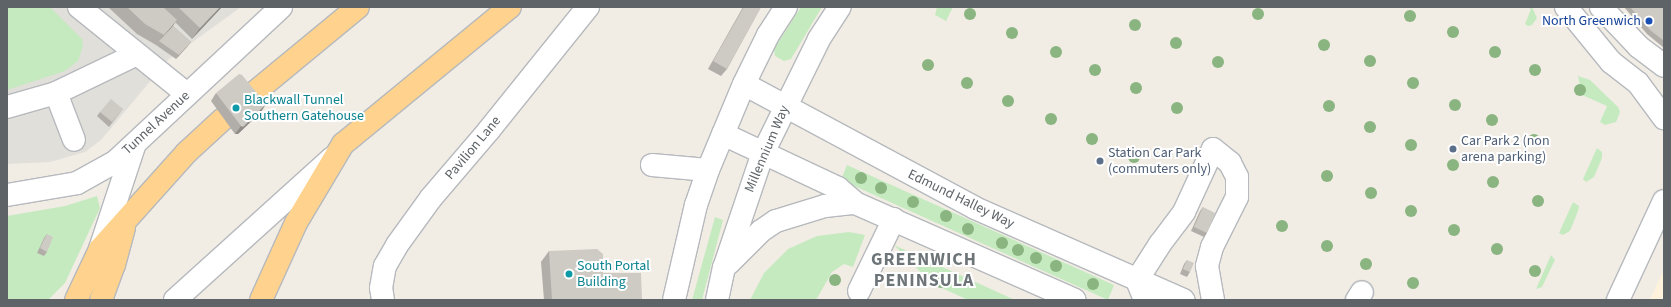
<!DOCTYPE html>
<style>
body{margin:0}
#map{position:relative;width:1671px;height:307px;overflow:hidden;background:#f1ede5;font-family:"Source Sans 3",sans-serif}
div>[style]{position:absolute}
.commercial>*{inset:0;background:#fff2dc}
.industrial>*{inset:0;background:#e1dfda}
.green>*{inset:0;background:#c6eac0}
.roads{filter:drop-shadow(1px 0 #b6b9bd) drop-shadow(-1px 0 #b6b9bd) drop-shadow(0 1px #b6b9bd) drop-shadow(0 -1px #b6b9bd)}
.minor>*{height:22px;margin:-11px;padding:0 11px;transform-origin:11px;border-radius:11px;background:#fff}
.highway>*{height:22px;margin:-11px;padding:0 11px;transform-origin:11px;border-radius:11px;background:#ffd38e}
.trees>*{width:12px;height:12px;margin:-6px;border-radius:50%;background:#8ab480}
.wall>*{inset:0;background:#b1aea9}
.shaded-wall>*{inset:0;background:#908d89}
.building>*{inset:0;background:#cecac4}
.dots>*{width:11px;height:11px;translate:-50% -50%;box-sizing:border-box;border:2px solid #fff;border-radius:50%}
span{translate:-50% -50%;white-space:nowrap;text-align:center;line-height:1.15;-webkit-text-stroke:4px #fff;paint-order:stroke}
.transit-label{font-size:14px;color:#164399}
.right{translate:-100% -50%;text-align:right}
.culture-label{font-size:14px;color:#0d838f}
.left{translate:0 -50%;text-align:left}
.street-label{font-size:14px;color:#5d6367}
.service-label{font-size:14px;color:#4e5e75}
.district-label{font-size:18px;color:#6e7579;font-weight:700;letter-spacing:1px}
.frame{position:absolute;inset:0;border:8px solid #5d6367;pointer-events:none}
</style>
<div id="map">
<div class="commercial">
<i style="clip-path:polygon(1664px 269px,1664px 300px,1650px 300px)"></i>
</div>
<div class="industrial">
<i style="clip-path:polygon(7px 7px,241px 7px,168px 60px,101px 140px,85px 152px,50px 162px,7px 164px)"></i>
</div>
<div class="green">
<i style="clip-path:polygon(7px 7px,50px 7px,82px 39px,83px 46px,78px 61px,65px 71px,7px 90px)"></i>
<i style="clip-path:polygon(801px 7px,822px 7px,791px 59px,784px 61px,775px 56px,774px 49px)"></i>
<i style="clip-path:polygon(937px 7px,953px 7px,946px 21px,935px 15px)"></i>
<i style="clip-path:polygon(1527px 7px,1532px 7px,1537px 18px,1532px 25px,1528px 26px,1525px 24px,1531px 9px)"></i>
<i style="clip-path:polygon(1578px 76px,1590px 80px,1618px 107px,1620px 112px,1616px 122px,1605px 125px,1600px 122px,1607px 106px,1582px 95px)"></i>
<i style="clip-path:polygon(1597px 148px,1602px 152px,1602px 158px,1594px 177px,1586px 182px,1583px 179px)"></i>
<i style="clip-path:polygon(847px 165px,1114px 285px,1108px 300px,841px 180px)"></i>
<i style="clip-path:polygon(97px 196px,100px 208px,65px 283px,48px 300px,7px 300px,7px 216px,65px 206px)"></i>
<i style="clip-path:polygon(1573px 202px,1579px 206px,1578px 211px,1570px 231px,1563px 235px,1559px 233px)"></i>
<i style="clip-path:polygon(715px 217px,723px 220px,702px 300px,692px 300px)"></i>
<i style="clip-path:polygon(849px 232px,865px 235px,853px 267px,844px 264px,832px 272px,816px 300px,750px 300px,764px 273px,788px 249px,817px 236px)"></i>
<i style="clip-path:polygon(894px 245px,1015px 300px,968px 300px,931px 283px)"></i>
<i style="clip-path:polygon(1551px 255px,1555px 260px,1553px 264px,1542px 287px,1536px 289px)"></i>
</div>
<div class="roads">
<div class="minor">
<i style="left:79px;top:7px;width:139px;rotate:38.9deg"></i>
<i style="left:1566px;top:7px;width:71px;rotate:50.7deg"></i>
<i style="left:1611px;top:62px;width:34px;rotate:38deg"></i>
<i style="left:1638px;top:83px;width:44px;rotate:53.4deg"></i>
<i style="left:1601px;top:7px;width:55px;rotate:46.5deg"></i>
<i style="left:1639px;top:47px;width:31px;rotate:37deg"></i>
<i style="left:744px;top:84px;width:262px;rotate:28.2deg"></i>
<i style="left:975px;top:208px;width:228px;rotate:23.8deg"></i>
<i style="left:56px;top:93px;width:50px;rotate:69deg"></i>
<i style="left:7px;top:107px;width:51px;rotate:-15.9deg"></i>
<i style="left:56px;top:93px;width:88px;rotate:-25.7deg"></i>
<i style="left:723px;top:134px;width:127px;rotate:25.2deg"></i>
<i style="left:838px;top:188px;width:23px;rotate:41deg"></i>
<i style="left:855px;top:203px;width:240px;rotate:23.8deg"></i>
<i style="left:652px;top:165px;width:56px;rotate:5.1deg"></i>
<i style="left:7px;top:195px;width:71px;rotate:-9.7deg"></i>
<i style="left:77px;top:183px;width:43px;rotate:-28.9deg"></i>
<i style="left:115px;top:162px;width:227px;rotate:-43deg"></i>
<i style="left:100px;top:249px;width:108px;rotate:-71.7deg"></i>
<i style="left:729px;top:263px;width:45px;rotate:-45deg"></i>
<i style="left:761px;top:231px;width:18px;rotate:-34deg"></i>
<i style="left:776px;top:221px;width:51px;rotate:-17deg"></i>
<i style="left:825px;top:206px;width:30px;rotate:-6deg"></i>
<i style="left:859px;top:291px;width:80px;rotate:-64.1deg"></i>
<i style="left:175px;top:300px;width:212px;rotate:-42.1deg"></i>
<i style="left:383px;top:300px;width:12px;rotate:-99deg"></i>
<i style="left:381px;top:288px;width:22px;rotate:-80deg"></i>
<i style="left:385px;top:266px;width:24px;rotate:-60deg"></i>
<i style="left:397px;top:245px;width:58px;rotate:-54.1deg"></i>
<i style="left:431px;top:198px;width:89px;rotate:-49.5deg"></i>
<i style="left:489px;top:130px;width:158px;rotate:-51.2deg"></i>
<i style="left:674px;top:300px;width:98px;rotate:-77deg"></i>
<i style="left:696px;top:205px;width:37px;rotate:-71deg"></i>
<i style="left:708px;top:170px;width:93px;rotate:-67.3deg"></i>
<i style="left:744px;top:84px;width:55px;rotate:-63.9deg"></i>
<i style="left:768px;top:35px;width:33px;rotate:-57deg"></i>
<i style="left:717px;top:300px;width:33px;rotate:-78deg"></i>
<i style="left:724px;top:268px;width:121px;rotate:-71.3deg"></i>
<i style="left:763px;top:153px;width:127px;rotate:-63.8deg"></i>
<i style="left:819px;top:39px;width:38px;rotate:-57deg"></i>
<i style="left:1145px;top:300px;width:22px;rotate:-112deg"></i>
<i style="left:1137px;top:280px;width:43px;rotate:-57.4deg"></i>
<i style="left:1160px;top:244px;width:40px;rotate:-53deg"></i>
<i style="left:1184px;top:212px;width:69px;rotate:-65.3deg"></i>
<i style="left:1213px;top:149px;width:22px;rotate:39deg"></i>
<i style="left:1230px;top:163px;width:16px;rotate:63deg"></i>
<i style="left:1237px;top:177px;width:20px;rotate:90deg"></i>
<i style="left:1237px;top:197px;width:56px;rotate:116.6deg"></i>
<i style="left:1212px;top:247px;width:20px;rotate:105deg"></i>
<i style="left:1207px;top:266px;width:35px;rotate:80deg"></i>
<i style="left:1357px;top:300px;width:9px;rotate:-58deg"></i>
<i style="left:1618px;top:300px;width:109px;rotate:-65.1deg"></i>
</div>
<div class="highway">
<i style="left:249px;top:97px;width:141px;rotate:-39.5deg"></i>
<i style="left:76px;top:300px;width:56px;rotate:-64.8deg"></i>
<i style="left:100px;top:249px;width:129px;rotate:-48.1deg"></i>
<i style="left:186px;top:153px;width:50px;rotate:-42.6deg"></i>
<i style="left:101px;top:300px;width:37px;rotate:-70deg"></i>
<i style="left:114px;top:265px;width:39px;rotate:-75deg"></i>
<i style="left:261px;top:300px;width:85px;rotate:-65.6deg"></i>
<i style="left:296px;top:223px;width:92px;rotate:-59.3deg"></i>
<i style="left:343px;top:144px;width:216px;rotate:-39.4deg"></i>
</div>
</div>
<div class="trees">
<i style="left:970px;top:14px"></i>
<i style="left:1258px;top:14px"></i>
<i style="left:1410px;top:16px"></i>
<i style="left:1135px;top:25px"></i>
<i style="left:1453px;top:32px"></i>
<i style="left:1012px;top:33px"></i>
<i style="left:1176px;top:43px"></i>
<i style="left:1324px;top:45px"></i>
<i style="left:1056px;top:52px"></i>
<i style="left:1495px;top:52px"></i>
<i style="left:1370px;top:61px"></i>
<i style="left:1218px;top:62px"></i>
<i style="left:928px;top:65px"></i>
<i style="left:1095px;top:70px"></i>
<i style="left:1535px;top:70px"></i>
<i style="left:967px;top:83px"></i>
<i style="left:1413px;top:83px"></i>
<i style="left:1136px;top:88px"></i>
<i style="left:1580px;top:90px"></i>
<i style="left:1008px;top:101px"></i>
<i style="left:1455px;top:105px"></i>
<i style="left:1329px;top:106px"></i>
<i style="left:1177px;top:108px"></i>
<i style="left:1051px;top:119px"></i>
<i style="left:1492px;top:120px"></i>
<i style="left:1370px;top:127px"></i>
<i style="left:1092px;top:139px"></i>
<i style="left:1534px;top:140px"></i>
<i style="left:1411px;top:145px"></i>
<i style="left:1134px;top:157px"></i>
<i style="left:1453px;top:165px"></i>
<i style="left:1327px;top:176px"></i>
<i style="left:861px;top:178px"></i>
<i style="left:1493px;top:182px"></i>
<i style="left:881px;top:188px"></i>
<i style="left:1371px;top:193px"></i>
<i style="left:1538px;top:201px"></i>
<i style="left:913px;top:202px"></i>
<i style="left:1411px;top:211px"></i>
<i style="left:946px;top:216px"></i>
<i style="left:1282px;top:226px"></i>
<i style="left:968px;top:229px"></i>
<i style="left:1454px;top:230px"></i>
<i style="left:1002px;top:243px"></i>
<i style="left:1327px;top:246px"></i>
<i style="left:1497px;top:249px"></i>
<i style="left:1018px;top:250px"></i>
<i style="left:1036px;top:258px"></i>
<i style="left:1366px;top:264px"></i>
<i style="left:1056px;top:266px"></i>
<i style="left:1535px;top:271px"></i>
<i style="left:835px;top:280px"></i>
<i style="left:941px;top:282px"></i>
<i style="left:1413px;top:283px"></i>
<i style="left:1093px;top:284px"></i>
</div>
<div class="wall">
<i style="clip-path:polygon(108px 7px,222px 7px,192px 39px,175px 22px,173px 26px,191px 42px,176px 59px,156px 45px,137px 34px)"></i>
<i style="clip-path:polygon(743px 7px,761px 7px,727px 69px,721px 76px,708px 69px)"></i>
<i style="clip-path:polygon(1624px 7px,1664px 7px,1664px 48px,1647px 34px)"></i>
<i style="clip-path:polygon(216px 93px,261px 112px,238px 134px,235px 134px,211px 101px)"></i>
<i style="clip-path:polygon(123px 109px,109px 127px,97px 116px,100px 112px)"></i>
<i style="clip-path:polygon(1203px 207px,1207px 233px,1204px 237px,1191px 231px,1200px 211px)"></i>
<i style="clip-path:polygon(47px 234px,47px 252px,44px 256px,37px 253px,44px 238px)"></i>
<i style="clip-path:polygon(549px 251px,603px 273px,642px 300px,544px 300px,541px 262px)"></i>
<i style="clip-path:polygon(1187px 260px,1190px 272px,1187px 277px,1180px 274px,1184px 264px)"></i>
</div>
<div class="shaded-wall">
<i style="clip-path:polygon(220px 7px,222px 7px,192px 39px,200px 28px)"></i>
<i style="clip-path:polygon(177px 20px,170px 30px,159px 41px,164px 35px)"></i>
<i style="clip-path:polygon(191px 42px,187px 47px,176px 59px,179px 55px)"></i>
<i style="clip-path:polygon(266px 104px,261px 112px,238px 134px,235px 134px,241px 126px)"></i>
</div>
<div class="building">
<i style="clip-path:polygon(127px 7px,163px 7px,177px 20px,164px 35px,145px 24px)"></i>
<i style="clip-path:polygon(178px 7px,220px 7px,200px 28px)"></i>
<i style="clip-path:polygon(744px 7px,761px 7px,727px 69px,713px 61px)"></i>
<i style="clip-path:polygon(1630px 7px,1664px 7px,1664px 41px,1650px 30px)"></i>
<i style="clip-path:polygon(173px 26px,191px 42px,179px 55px,159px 41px)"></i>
<i style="clip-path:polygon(239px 74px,242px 75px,266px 104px,243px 127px,241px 126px,216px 93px)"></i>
<i style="clip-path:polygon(111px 99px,123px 109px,112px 122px,100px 112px)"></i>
<i style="clip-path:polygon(1203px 207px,1215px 213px,1207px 233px,1194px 227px)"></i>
<i style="clip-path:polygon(47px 234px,53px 237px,47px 252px,40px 248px)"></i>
<i style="clip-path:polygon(597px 249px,603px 254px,603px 273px,641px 273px,642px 300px,552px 300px,549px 251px)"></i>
<i style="clip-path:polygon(1187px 260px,1194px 263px,1190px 272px,1183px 269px)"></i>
</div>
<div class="dots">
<i style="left:1649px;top:21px;background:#1a4fb4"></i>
<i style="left:236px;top:108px;background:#0f9aa8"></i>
<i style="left:1453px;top:149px;background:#5c6f8a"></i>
<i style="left:1100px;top:161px;background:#5c6f8a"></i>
<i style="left:569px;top:274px;background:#0f9aa8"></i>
</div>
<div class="transit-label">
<span class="right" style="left:1641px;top:21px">North Greenwich</span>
</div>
<div class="culture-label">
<span class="left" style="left:244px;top:108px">Blackwall Tunnel<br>Southern Gatehouse</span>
<span class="left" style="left:577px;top:274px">South Portal<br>Building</span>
</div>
<div class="street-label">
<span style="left:156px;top:123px;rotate:-43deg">Tunnel Avenue</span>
<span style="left:473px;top:148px;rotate:-50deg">Pavilion Lane</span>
<span style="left:767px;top:149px;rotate:-67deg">Millennium Way</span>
<span style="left:961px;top:199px;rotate:26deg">Edmund Halley Way</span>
</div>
<div class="service-label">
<span class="left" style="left:1461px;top:149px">Car Park 2 (non<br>arena parking)</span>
<span class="left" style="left:1108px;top:161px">Station Car Park<br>(commuters only)</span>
</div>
<div class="district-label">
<span style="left:924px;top:271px">GREENWICH<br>PENINSULA</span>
</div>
<div class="frame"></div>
</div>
